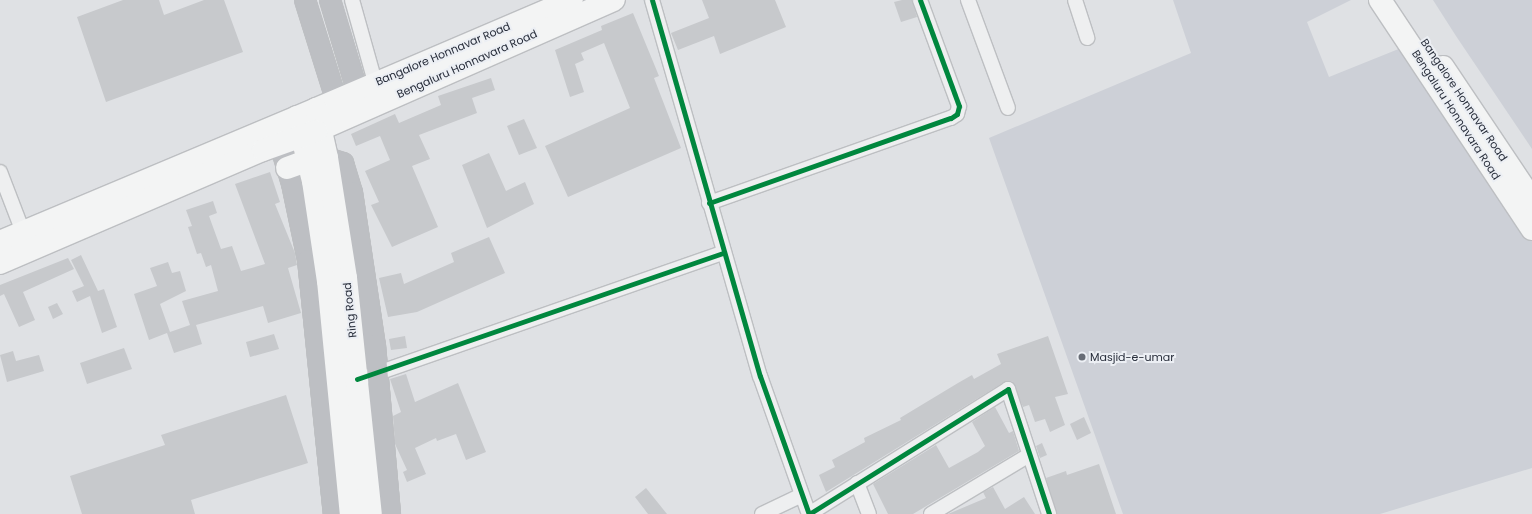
<!DOCTYPE html>
<style>
body{margin:0}
#map{position:relative;width:1532px;height:514px;overflow:hidden;background:#dfe1e4;font-family:Poppins,sans-serif}
div>[style]{position:absolute}
.built>*{inset:0;background:#cdd0d7}
.building>*{inset:0;background:#c7c9cc}
.roads{filter:drop-shadow(1px 0 #bdbfc2) drop-shadow(-1px 0 #bdbfc2) drop-shadow(0 1px #bdbfc2) drop-shadow(0 -1px #bdbfc2)}
.street>*{height:14px;margin:-7px;padding:0 7px;transform-origin:7px;border-radius:7px;background:#eeeff0}
.secondary>*{height:20px;margin:-10px;padding:0 10px;transform-origin:10px;border-radius:10px;background:#bdbfc3}
.primary>*{height:22px;margin:-11px;padding:0 11px;transform-origin:11px;border-radius:11px;background:#f3f4f4}
.highway>*{height:22px;margin:-11px;padding:0 11px;transform-origin:11px;border-radius:11px;background:#f3f4f4}
.cycleway>*{height:5px;margin:-2.5px;padding:0 2.5px;transform-origin:2.5px;border-radius:2.5px;background:#00873e}
.dots>*{width:11px;height:11px;translate:-50% -50%;box-sizing:border-box;border:2px solid #eceff4;border-radius:50%}
span{translate:-50% -50%;white-space:nowrap;text-align:center;line-height:1.15;-webkit-text-stroke:4px #eceff4;paint-order:stroke}
.street-label{font-size:11px;color:#282e3b}
.poi-label{font-size:11px;color:#282e3b}
.left{translate:0 -50%;text-align:left}
</style>
<div id="map">
<div class="built">
<i style="clip-path:polygon(1173px 0,1351px 0,1307px 22px,1329px 77px,1406px 46px,1532px 237px,1532px 468px,1380px 514px,1123px 514px,989px 138px,1191px 53px)"></i>
<i style="clip-path:polygon(1433px 0,1532px 0,1532px 149px,1456px 36px)"></i>
</div>
<div class="building">
<i style="clip-path:polygon(123px 0,159px 0,164px 15px,204px 0,224px 0,243px 52px,106px 102px,77px 17px)"></i>
<i style="clip-path:polygon(702px 0,775px 0,786px 27px,720px 54px,714px 36px,678px 50px,671px 33px,709px 18px)"></i>
<i style="clip-path:polygon(902px 0,912px 0,917px 17px,901px 22px,894px 2px)"></i>
<i style="clip-path:polygon(633px 13px,659px 76px,654px 78px,681px 148px,568px 197px,545px 146px,630px 108px,604px 43px,581px 53px,584px 60px,575px 64px,584px 92px,570px 97px,555px 50px,602px 30px,601px 26px)"></i>
<i style="clip-path:polygon(491px 78px,495px 90px,472px 98px,477px 113px,419px 135px,430px 159px,412px 166px,438px 227px,392px 247px,371px 205px,379px 202px,365px 171px,390px 160px,380px 136px,356px 146px,351px 134px,395px 114px,399px 123px,441px 105px,438px 96px)"></i>
<i style="clip-path:polygon(524px 119px,537px 148px,519px 155px,507px 126px)"></i>
<i style="clip-path:polygon(489px 153px,506px 191px,525px 182px,534px 204px,487px 228px,462px 165px)"></i>
<i style="clip-path:polygon(270px 172px,280px 202px,275px 204px,295px 253px,297px 265px,288px 268px,301px 313px,268px 323px,263px 306px,196px 325px,202px 344px,174px 353px,167px 333px,149px 340px,134px 294px,157px 286px,150px 268px,168px 262px,172px 273px,180px 271px,186px 291px,160px 304px,170px 332px,190px 325px,182px 301px,218px 291px,211px 265px,206px 267px,201px 253px,197px 254px,188px 227px,192px 226px,186px 210px,213px 201px,217px 213px,209px 216px,221px 249px,232px 246px,241px 271px,265px 264px,235px 184px)"></i>
<i style="clip-path:polygon(489px 237px,505px 273px,417px 312px,388px 317px,379px 278px,401px 273px,404px 284px,454px 262px,451px 253px)"></i>
<i style="clip-path:polygon(81px 255px,98px 291px,104px 289px,117px 327px,102px 333px,90px 296px,77px 302px,72px 291px,84px 286px,71px 260px)"></i>
<i style="clip-path:polygon(68px 258px,74px 269px,23px 292px,35px 320px,19px 327px,4px 294px,0 296px,0 285px)"></i>
<i style="clip-path:polygon(57px 303px,63px 314px,53px 319px,48px 307px)"></i>
<i style="clip-path:polygon(274px 334px,279px 349px,250px 357px,246px 342px)"></i>
<i style="clip-path:polygon(405px 336px,407px 348px,391px 350px,389px 339px)"></i>
<i style="clip-path:polygon(1048px 336px,1068px 394px,1055px 397px,1065px 425px,1050px 432px,1045px 419px,1035px 422px,1029px 405px,1023px 407px,1012px 381px,1004px 382px,826px 492px,819px 475px,835px 467px,832px 460px,865px 442px,864px 438px,901px 420px,900px 418px,958px 383px,972px 375px,974px 379px,1001px 364px,997px 354px)"></i>
<i style="clip-path:polygon(124px 348px,132px 369px,87px 384px,80px 363px)"></i>
<i style="clip-path:polygon(13px 351px,16px 361px,39px 355px,44px 371px,7px 382px,0 355px)"></i>
<i style="clip-path:polygon(406px 374px,415px 402px,458px 383px,486px 452px,466px 460px,456px 434px,437px 441px,436px 438px,415px 448px,426px 474px,407px 482px,403px 472px,407px 470px,395px 444px,393px 416px,401px 412px,390px 379px)"></i>
<i style="clip-path:polygon(286px 395px,308px 463px,191px 500px,195px 514px,82px 514px,70px 476px,165px 445px,161px 435px)"></i>
<i style="clip-path:polygon(995px 407px,1009px 433px,1013px 431px,1019px 451px,913px 514px,888px 514px,873px 484px,936px 445px,949px 468px,978px 452px,985px 446px,972px 422px)"></i>
<i style="clip-path:polygon(1084px 417px,1091px 433px,1077px 440px,1070px 424px)"></i>
<i style="clip-path:polygon(1042px 443px,1047px 455px,1040px 458px,1036px 446px)"></i>
<i style="clip-path:polygon(1099px 464px,1116px 514px,1057px 514px,1046px 478px,1066px 471px,1067px 475px)"></i>
<i style="clip-path:polygon(993px 487px,1005px 509px,1024px 497px,1035px 514px,948px 514px,986px 498px,983px 492px)"></i>
<i style="clip-path:polygon(646px 488px,667px 514px,648px 514px,635px 497px)"></i>
</div>
<div class="roads">
<div class="street">
<i style="left:352px;top:0;width:85px;rotate:74.3deg"></i>
<i style="left:652px;top:0;width:391px;rotate:74deg"></i>
<i style="left:760px;top:376px;width:146px;rotate:70.5deg"></i>
<i style="left:968px;top:0;width:115px;rotate:69.7deg"></i>
<i style="left:1075px;top:0;width:40px;rotate:72deg"></i>
<i style="left:0;top:172px;width:64px;rotate:69deg"></i>
<i style="left:709px;top:203px;width:256px;rotate:-19.4deg"></i>
<i style="left:951px;top:118px;width:7px;rotate:-34deg"></i>
<i style="left:957px;top:114px;width:8px;rotate:-76deg"></i>
<i style="left:959px;top:106px;width:113px;rotate:-110.2deg"></i>
<i style="left:369px;top:376px;width:375px;rotate:-19.2deg"></i>
<i style="left:857px;top:483px;width:33px;rotate:69deg"></i>
<i style="left:762px;top:514px;width:44px;rotate:-25.4deg"></i>
<i style="left:809px;top:514px;width:235px;rotate:-32.1deg"></i>
<i style="left:1008px;top:389px;width:132px;rotate:71.8deg"></i>
<i style="left:931px;top:514px;width:114px;rotate:-31deg"></i>
</div>
<div class="secondary">
<i style="left:305px;top:0;width:121px;rotate:72.6deg"></i>
<i style="left:330px;top:0;width:112px;rotate:73.3deg"></i>
<i style="left:280px;top:144px;width:42px;rotate:73.3deg"></i>
<i style="left:292px;top:184px;width:78px;rotate:78.1deg"></i>
<i style="left:308px;top:260px;width:255px;rotate:84.2deg"></i>
<i style="left:327px;top:158px;width:17px;rotate:17deg"></i>
<i style="left:343px;top:163px;width:30px;rotate:73deg"></i>
<i style="left:352px;top:192px;width:155px;rotate:81.5deg"></i>
<i style="left:375px;top:345px;width:170px;rotate:84.9deg"></i>
</div>
<div class="primary">
<i style="left:1380px;top:0;width:275px;rotate:56.4deg"></i>
<i style="left:1443px;top:67px;width:160px;rotate:56.2deg"></i>
<i style="left:316px;top:109px;width:278px;rotate:-23.1deg"></i>
<i style="left:321px;top:129px;width:320px;rotate:-23.8deg"></i>
</div>
<div class="highway">
<i style="left:297px;top:117px;width:66px;rotate:76deg"></i>
<i style="left:313px;top:181px;width:101px;rotate:81.5deg"></i>
<i style="left:328px;top:281px;width:234px;rotate:84.4deg"></i>
<i style="left:287px;top:168px;width:23px;rotate:-20deg"></i>
<i style="left:0;top:242px;width:343px;rotate:-22.8deg"></i>
<i style="left:316px;top:109px;width:50px;rotate:77.3deg"></i>
<i style="left:327px;top:158px;width:121px;rotate:81deg"></i>
<i style="left:346px;top:278px;width:237px;rotate:84deg"></i>
<i style="left:0;top:263px;width:286px;rotate:-23.3deg"></i>
<i style="left:263px;top:150px;width:56px;rotate:-19.7deg"></i>
</div>
</div>
<div class="cycleway">
<i style="left:652px;top:0;width:391px;rotate:74deg"></i>
<i style="left:760px;top:376px;width:146px;rotate:70.5deg"></i>
<i style="left:709px;top:203px;width:256px;rotate:-19.4deg"></i>
<i style="left:951px;top:118px;width:7px;rotate:-34deg"></i>
<i style="left:957px;top:114px;width:8px;rotate:-76deg"></i>
<i style="left:959px;top:106px;width:113px;rotate:-110.2deg"></i>
<i style="left:357px;top:379px;width:387px;rotate:-19deg"></i>
<i style="left:809px;top:514px;width:235px;rotate:-32.1deg"></i>
<i style="left:1008px;top:389px;width:132px;rotate:71.8deg"></i>
</div>
<div class="dots">
<i style="left:1082px;top:357px;background:#686d76"></i>
</div>
<div class="street-label">
<span style="left:443px;top:54px;rotate:-23deg">Bangalore Honnavar Road</span>
<span style="left:467px;top:64px;rotate:-24deg">Bengaluru Honnavara Road</span>
<span style="left:1464px;top:100px;rotate:56deg">Bangalore Honnavar Road</span>
<span style="left:1456px;top:115px;rotate:57deg">Bengaluru Honnavara Road</span>
<span style="left:350px;top:310px;rotate:-96deg">Ring Road</span>
</div>
<div class="poi-label">
<span class="left" style="left:1090px;top:357px">Masjid-e-umar</span>
</div>
</div>
